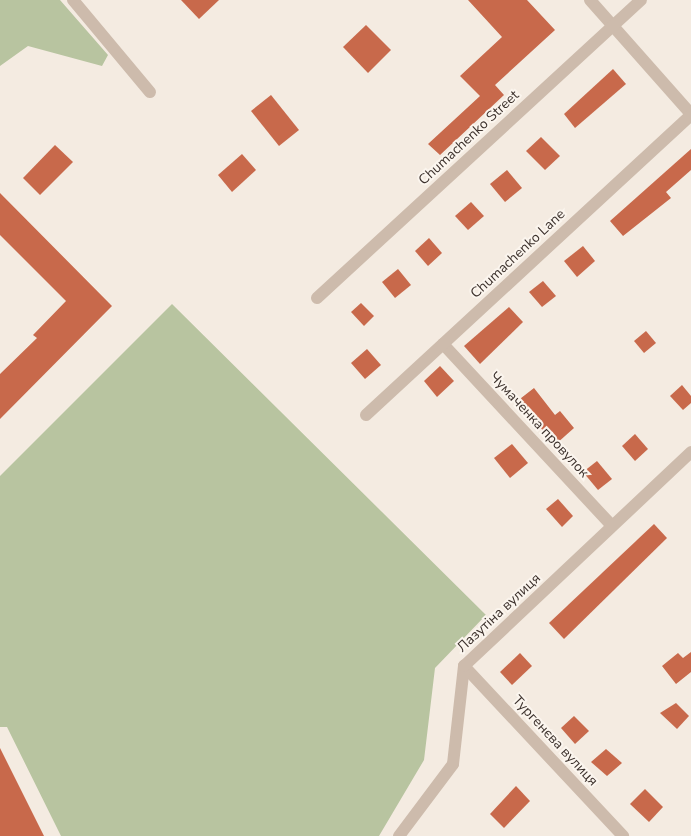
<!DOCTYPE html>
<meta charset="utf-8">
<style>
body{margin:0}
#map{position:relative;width:691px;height:836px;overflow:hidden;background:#f4ebe1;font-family:"Nunito Sans",sans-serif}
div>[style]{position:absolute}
.green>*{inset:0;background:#b8c4a0}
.building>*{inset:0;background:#c8694b}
.minor>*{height:12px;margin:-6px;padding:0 6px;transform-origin:6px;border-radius:6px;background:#cdbbac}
span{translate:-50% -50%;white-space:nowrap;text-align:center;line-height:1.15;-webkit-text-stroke:4px #fbf5ee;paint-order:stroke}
.street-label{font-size:14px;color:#3b302b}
</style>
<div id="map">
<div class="green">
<i style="clip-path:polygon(0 0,60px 0,108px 55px,102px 66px,28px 46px,0 66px)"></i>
<i style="clip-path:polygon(172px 304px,486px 615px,435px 668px,424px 760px,379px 836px,61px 836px,7px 727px,0 727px,0 476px)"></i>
</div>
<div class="building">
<i style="clip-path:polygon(181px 0,219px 0,199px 19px)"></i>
<i style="clip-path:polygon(468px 0,527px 0,555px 30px,495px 85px,504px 95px,440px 155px,428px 144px,480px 96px,460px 76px,502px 37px)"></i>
<i style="clip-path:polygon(366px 25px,391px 50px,368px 73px,343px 47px)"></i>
<i style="clip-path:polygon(613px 69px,626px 84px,575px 128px,564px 114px)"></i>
<i style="clip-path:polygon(271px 95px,299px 130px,279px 146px,251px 111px)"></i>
<i style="clip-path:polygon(541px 137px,560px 156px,545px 170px,526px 151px)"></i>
<i style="clip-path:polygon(55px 145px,73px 162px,40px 195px,23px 178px)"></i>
<i style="clip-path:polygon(691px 149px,691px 170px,666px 192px,671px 198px,623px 236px,610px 221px)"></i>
<i style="clip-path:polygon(242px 154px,256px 170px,232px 192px,218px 175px)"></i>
<i style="clip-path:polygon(507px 170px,522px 188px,505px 202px,490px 184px)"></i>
<i style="clip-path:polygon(0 193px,112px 306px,0 419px,0 374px,37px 338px,33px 335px,66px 301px,0 235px)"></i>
<i style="clip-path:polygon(471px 202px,484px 216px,468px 230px,455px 216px)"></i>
<i style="clip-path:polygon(429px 238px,442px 253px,428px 266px,415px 251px)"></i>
<i style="clip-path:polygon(583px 246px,595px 261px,577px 277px,564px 261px)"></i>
<i style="clip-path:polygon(398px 269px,411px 285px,395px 298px,382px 282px)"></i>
<i style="clip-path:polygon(543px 281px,556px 296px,542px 307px,529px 292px)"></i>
<i style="clip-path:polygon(361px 303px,374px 316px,364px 326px,351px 312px)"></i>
<i style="clip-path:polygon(509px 307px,523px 322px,480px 364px,464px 346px)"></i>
<i style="clip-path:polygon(646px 331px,656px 343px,644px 353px,634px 341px)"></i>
<i style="clip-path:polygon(367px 349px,381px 365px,365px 379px,351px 363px)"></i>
<i style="clip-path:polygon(440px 366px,454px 381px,437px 397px,424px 381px)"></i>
<i style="clip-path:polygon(682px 385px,691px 396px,691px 403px,683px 410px,670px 396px)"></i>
<i style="clip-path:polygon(534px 388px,555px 415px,560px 411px,574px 428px,556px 444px,516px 402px)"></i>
<i style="clip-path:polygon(635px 434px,648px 449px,635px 461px,622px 446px)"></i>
<i style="clip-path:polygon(512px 444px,528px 463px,510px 478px,494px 458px)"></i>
<i style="clip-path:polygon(597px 461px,612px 479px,598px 490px,583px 472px)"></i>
<i style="clip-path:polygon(558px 499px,573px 516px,562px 527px,546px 509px)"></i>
<i style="clip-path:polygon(654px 524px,667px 538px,564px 639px,549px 623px)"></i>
<i style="clip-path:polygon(691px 652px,691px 672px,676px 684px,662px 666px,678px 653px,683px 658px)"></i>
<i style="clip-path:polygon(520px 653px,532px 666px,512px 685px,500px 672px)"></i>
<i style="clip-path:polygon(676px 703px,689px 716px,677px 729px,660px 713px)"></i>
<i style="clip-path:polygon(574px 716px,589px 731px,575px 744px,561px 728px)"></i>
<i style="clip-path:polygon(0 748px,44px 836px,0 836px)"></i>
<i style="clip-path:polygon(606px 749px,622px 763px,607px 776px,591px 762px)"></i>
<i style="clip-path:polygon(516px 786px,530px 801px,504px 828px,490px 814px)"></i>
<i style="clip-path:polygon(645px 789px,663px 807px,649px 822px,630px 804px)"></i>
</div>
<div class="minor">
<i style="left:73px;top:0;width:120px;rotate:50.1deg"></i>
<i style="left:590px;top:0;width:152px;rotate:48.5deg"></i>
<i style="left:317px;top:298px;width:440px;rotate:-42.6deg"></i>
<i style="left:443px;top:344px;width:248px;rotate:47.1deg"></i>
<i style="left:366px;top:415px;width:442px;rotate:-42.7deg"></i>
<i style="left:464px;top:666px;width:233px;rotate:46.9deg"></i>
<i style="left:399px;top:836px;width:90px;rotate:-53.1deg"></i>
<i style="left:453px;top:764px;width:99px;rotate:-83.6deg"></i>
<i style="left:464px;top:666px;width:312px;rotate:-43.3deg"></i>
</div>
<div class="street-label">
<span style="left:469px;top:138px;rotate:-43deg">Chumachenko Street</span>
<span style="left:518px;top:254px;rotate:-43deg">Chumachenko Lane</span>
<span style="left:539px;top:425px;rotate:47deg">Чумаченка провулок</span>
<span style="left:499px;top:613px;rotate:-43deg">Лазутіна вулиця</span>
<span style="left:555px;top:741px;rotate:47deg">Тургенєва вулиця</span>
</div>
</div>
